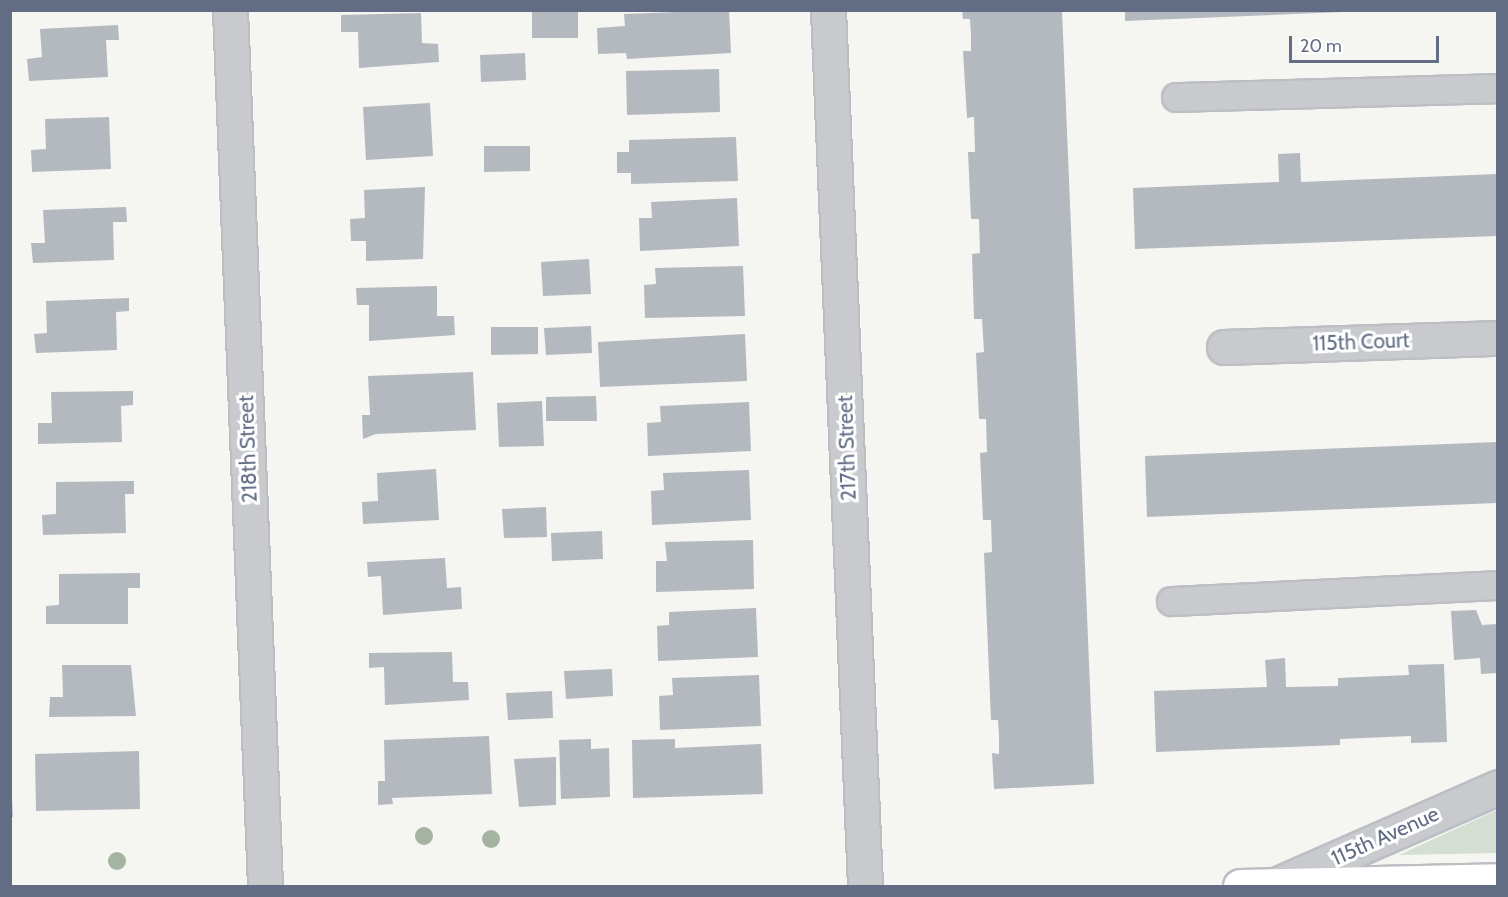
<!DOCTYPE html>
<style>
body{margin:0}
#map{position:relative;width:1508px;height:897px;overflow:hidden;background:#f5f6f1;font-family:Cabin,sans-serif}
div>[style]{position:absolute}
.green>*{inset:0;background:#d4ded2}
.building>*{inset:0;background:#b4b8bf}
.roads{filter:drop-shadow(2px 0 #bcbec4) drop-shadow(-2px 0 #bcbec4) drop-shadow(0 2px #bcbec4) drop-shadow(0 -2px #bcbec4)}
.service>*{height:27px;margin:-13.5px;padding:0 13.5px;transform-origin:13.5px;border-radius:13.5px;background:#c8cace}
.minor>*{height:33px;margin:-16.5px;padding:0 16.5px;transform-origin:16.5px;border-radius:16.5px;background:#c8cace}
.secondary>*{height:33px;margin:-16.5px;padding:0 16.5px;transform-origin:16.5px;border-radius:16.5px;background:#fff}
.trees>*{width:18px;height:18px;margin:-9px;border-radius:50%;background:#a4b3a2}
span{translate:-50% -50%;white-space:nowrap;text-align:center;line-height:1.15;-webkit-text-stroke:6px #fff;paint-order:stroke}
.street-label{font-size:21px;color:#626d85}
.frame{position:absolute;inset:0;border:12px solid #626d85;pointer-events:none}
.scale{position:absolute;left:1289px;top:36px;width:150px;height:27px;box-sizing:border-box;border:3px solid #626d85;border-top:0;padding-left:8px;font-size:18px;line-height:21px;white-space:nowrap;color:#626d85;-webkit-text-stroke:4px #fff;paint-order:stroke}
</style>
<div id="map">
<div class="green">
<i style="clip-path:polygon(1497px 810px,1497px 853px,1399px 855px)"></i>
</div>
<div class="building">
<i style="clip-path:polygon(532px 10px,578px 10px,578px 38px,532px 38px)"></i>
<i style="clip-path:polygon(729px 10px,731px 53px,627px 59px,626px 53px,598px 54px,597px 28px,625px 26px,624px 14px)"></i>
<i style="clip-path:polygon(962px 10px,1062px 10px,1094px 784px,994px 789px,992px 753px,999px 754px,999px 736px,998px 720px,991px 720px,984px 553px,992px 552px,991px 520px,983px 520px,980px 453px,987px 452px,986px 419px,979px 419px,976px 353px,984px 352px,982px 319px,974px 319px,972px 254px,980px 253px,979px 219px,971px 219px,968px 152px,975px 152px,974px 117px,967px 118px,963px 51px,971px 51px,971px 35px,970px 19px,963px 19px)"></i>
<i style="clip-path:polygon(1125px 10px,1342px 10px,1342px 12px,1125px 21px)"></i>
<i style="clip-path:polygon(421px 13px,422px 43px,438px 44px,439px 62px,359px 68px,358px 32px,341px 32px,341px 15px)"></i>
<i style="clip-path:polygon(118px 25px,119px 40px,106px 40px,108px 77px,29px 81px,27px 59px,42px 57px,40px 29px)"></i>
<i style="clip-path:polygon(525px 53px,526px 80px,481px 82px,480px 55px)"></i>
<i style="clip-path:polygon(719px 69px,720px 112px,627px 115px,626px 71px)"></i>
<i style="clip-path:polygon(430px 103px,433px 156px,366px 160px,363px 107px)"></i>
<i style="clip-path:polygon(109px 117px,111px 169px,32px 172px,31px 150px,46px 149px,45px 119px)"></i>
<i style="clip-path:polygon(736px 137px,738px 181px,631px 184px,631px 173px,617px 173px,617px 152px,629px 152px,629px 140px)"></i>
<i style="clip-path:polygon(484px 146px,530px 146px,530px 171px,484px 172px)"></i>
<i style="clip-path:polygon(1300px 153px,1301px 182px,1497px 174px,1497px 236px,1135px 249px,1133px 188px,1279px 182px,1278px 154px)"></i>
<i style="clip-path:polygon(425px 187px,423px 259px,366px 261px,366px 241px,351px 241px,350px 219px,365px 218px,364px 190px)"></i>
<i style="clip-path:polygon(737px 198px,739px 246px,640px 251px,639px 218px,652px 218px,651px 202px)"></i>
<i style="clip-path:polygon(126px 207px,127px 222px,113px 222px,114px 260px,33px 263px,31px 243px,45px 243px,43px 210px)"></i>
<i style="clip-path:polygon(589px 259px,591px 294px,543px 296px,541px 262px)"></i>
<i style="clip-path:polygon(743px 266px,745px 316px,645px 318px,644px 285px,656px 284px,655px 268px)"></i>
<i style="clip-path:polygon(437px 286px,437px 316px,454px 316px,455px 335px,369px 341px,369px 305px,357px 305px,356px 288px)"></i>
<i style="clip-path:polygon(129px 298px,129px 311px,116px 312px,117px 350px,36px 353px,34px 334px,47px 333px,46px 301px)"></i>
<i style="clip-path:polygon(591px 326px,592px 353px,546px 355px,544px 328px)"></i>
<i style="clip-path:polygon(491px 327px,538px 327px,538px 354px,491px 355px)"></i>
<i style="clip-path:polygon(745px 334px,747px 381px,600px 387px,598px 342px)"></i>
<i style="clip-path:polygon(473px 372px,476px 430px,376px 434px,363px 439px,362px 415px,370px 415px,368px 376px)"></i>
<i style="clip-path:polygon(133px 391px,133px 405px,121px 406px,122px 442px,38px 444px,38px 423px,52px 423px,51px 392px)"></i>
<i style="clip-path:polygon(596px 396px,597px 421px,546px 421px,546px 397px)"></i>
<i style="clip-path:polygon(542px 401px,544px 446px,499px 447px,497px 403px)"></i>
<i style="clip-path:polygon(749px 402px,751px 451px,648px 456px,647px 423px,661px 422px,660px 406px)"></i>
<i style="clip-path:polygon(1497px 442px,1497px 503px,1147px 517px,1145px 456px)"></i>
<i style="clip-path:polygon(436px 469px,439px 520px,363px 524px,362px 502px,378px 501px,377px 473px)"></i>
<i style="clip-path:polygon(749px 470px,751px 520px,652px 525px,651px 491px,664px 490px,663px 473px)"></i>
<i style="clip-path:polygon(134px 481px,134px 494px,125px 494px,126px 533px,43px 535px,42px 515px,56px 514px,56px 482px)"></i>
<i style="clip-path:polygon(546px 507px,547px 537px,504px 538px,502px 509px)"></i>
<i style="clip-path:polygon(602px 531px,603px 559px,552px 561px,551px 533px)"></i>
<i style="clip-path:polygon(753px 540px,754px 589px,656px 592px,656px 561px,667px 561px,665px 542px)"></i>
<i style="clip-path:polygon(445px 558px,447px 588px,461px 587px,462px 609px,383px 615px,381px 576px,368px 577px,367px 562px)"></i>
<i style="clip-path:polygon(140px 573px,140px 588px,128px 588px,128px 624px,46px 624px,46px 606px,59px 605px,59px 574px)"></i>
<i style="clip-path:polygon(756px 608px,758px 657px,658px 661px,657px 626px,669px 625px,669px 612px)"></i>
<i style="clip-path:polygon(1476px 610px,1482px 625px,1497px 624px,1497px 673px,1481px 674px,1480px 658px,1454px 660px,1451px 611px)"></i>
<i style="clip-path:polygon(452px 652px,453px 682px,468px 682px,469px 700px,385px 705px,384px 667px,369px 668px,369px 653px)"></i>
<i style="clip-path:polygon(1285px 658px,1286px 687px,1338px 686px,1338px 678px,1409px 675px,1408px 665px,1444px 664px,1447px 742px,1411px 743px,1411px 736px,1340px 739px,1340px 745px,1156px 752px,1154px 691px,1267px 687px,1265px 660px)"></i>
<i style="clip-path:polygon(62px 665px,131px 665px,136px 716px,49px 717px,50px 697px,63px 697px)"></i>
<i style="clip-path:polygon(612px 669px,613px 696px,566px 699px,564px 671px)"></i>
<i style="clip-path:polygon(759px 675px,761px 726px,660px 730px,659px 696px,673px 695px,672px 678px)"></i>
<i style="clip-path:polygon(552px 691px,553px 718px,508px 720px,506px 693px)"></i>
<i style="clip-path:polygon(489px 736px,492px 794px,392px 798px,393px 804px,378px 805px,378px 781px,385px 781px,384px 740px)"></i>
<i style="clip-path:polygon(591px 739px,591px 749px,609px 748px,610px 797px,561px 799px,559px 740px)"></i>
<i style="clip-path:polygon(675px 739px,675px 748px,761px 744px,763px 794px,633px 798px,632px 740px)"></i>
<i style="clip-path:polygon(139px 751px,140px 809px,36px 811px,35px 754px)"></i>
<i style="clip-path:polygon(556px 757px,556px 805px,519px 807px,514px 759px)"></i>
<i style="clip-path:polygon(10px 799px,12px 799px,13px 817px,10px 817px)"></i>
</div>
<div class="roads">
<div class="service">
<i style="left:1176px;top:97px;width:322px;rotate:-1.6deg"></i>
<i style="left:1171px;top:601px;width:327px;rotate:-2.8deg"></i>
</div>
<div class="minor">
<i style="left:230px;top:10px;width:877px;rotate:87.71deg"></i>
<i style="left:828px;top:10px;width:877px;rotate:87.58deg"></i>
<i style="left:1224px;top:347px;width:274px;rotate:-1.9deg"></i>
<i style="left:1273px;top:886px;width:246px;rotate:-23.7deg"></i>
</div>
<div class="secondary">
<i style="left:1240px;top:886px;width:258px;rotate:-1.3deg"></i>
</div>
</div>
<div class="trees">
<i style="left:424px;top:836px"></i>
<i style="left:491px;top:839px"></i>
<i style="left:117px;top:861px"></i>
</div>
<div class="street-label">
<span style="left:1361px;top:342px;rotate:-2deg">115th Court</span>
<span style="left:847px;top:448px;rotate:-92deg">217th Street</span>
<span style="left:248px;top:449px;rotate:-92deg">218th Street</span>
<span style="left:1385px;top:836px;rotate:-24deg">115th Avenue</span>
</div>
<div class="frame"></div>
<div class="scale">20 m</div>
</div>
